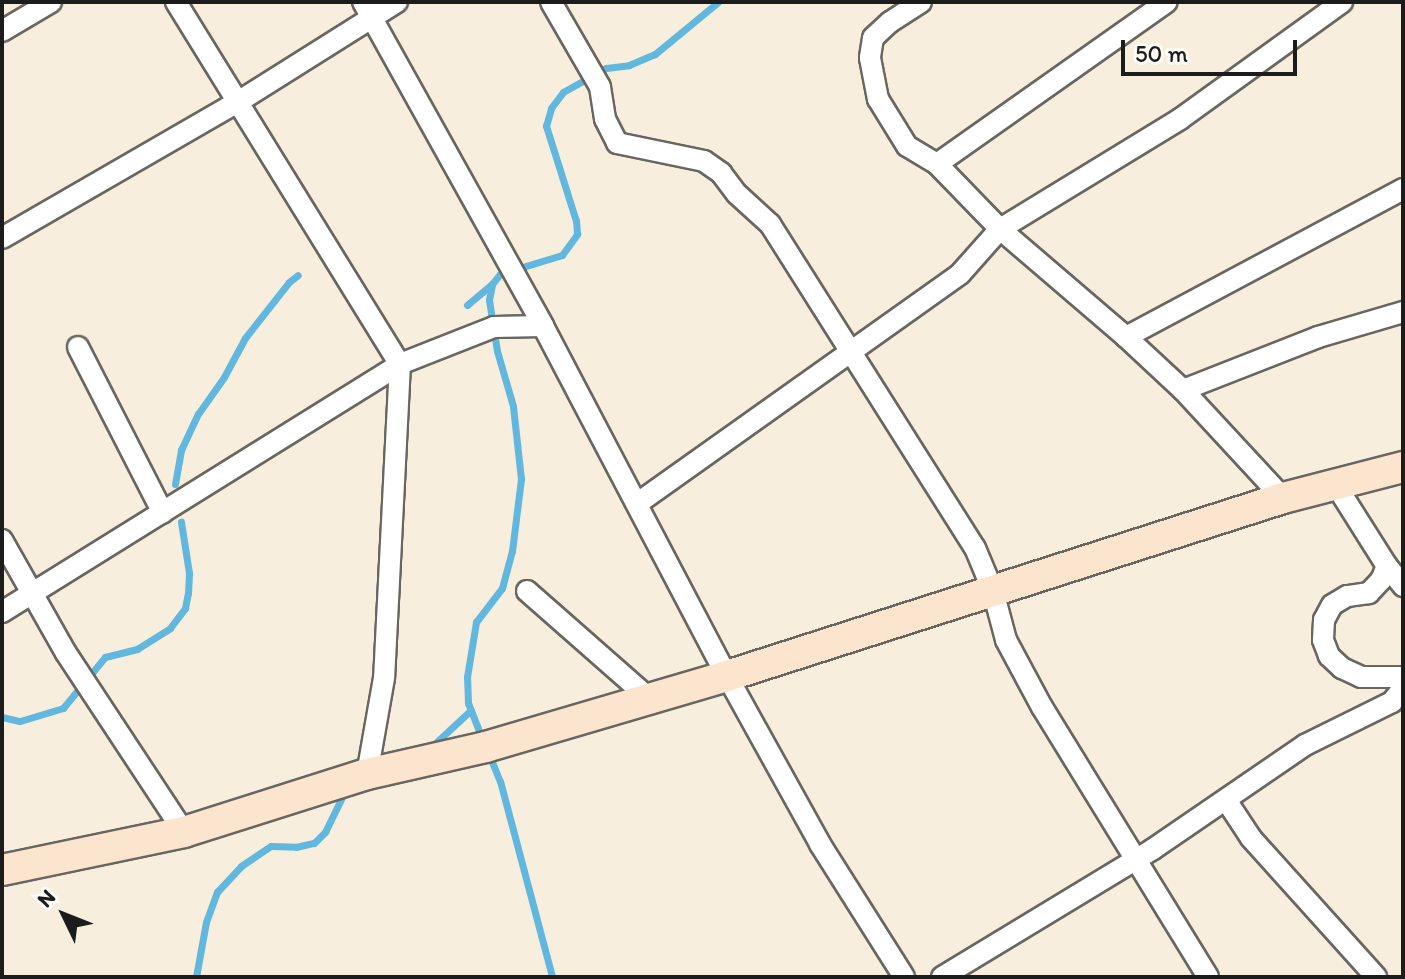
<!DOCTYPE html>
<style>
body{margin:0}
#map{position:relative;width:1405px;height:979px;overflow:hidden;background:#f7eedd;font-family:Itim,sans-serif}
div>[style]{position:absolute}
.stream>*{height:7px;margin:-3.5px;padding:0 3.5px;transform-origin:3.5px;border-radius:3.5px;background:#61b7de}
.roads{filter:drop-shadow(2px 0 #696660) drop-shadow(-2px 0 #696660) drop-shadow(0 2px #696660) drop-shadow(0 -2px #696660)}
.street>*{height:20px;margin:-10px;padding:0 10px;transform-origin:10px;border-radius:10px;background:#fff}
.secondary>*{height:30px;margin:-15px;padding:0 15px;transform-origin:15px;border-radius:15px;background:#fce5cf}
span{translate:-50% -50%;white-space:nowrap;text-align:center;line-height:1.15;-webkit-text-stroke:7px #fdfcf7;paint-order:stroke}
.frame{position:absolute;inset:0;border:4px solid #1c1c1c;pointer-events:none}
.north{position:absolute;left:24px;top:875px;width:80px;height:80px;-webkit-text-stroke:6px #fdfcf7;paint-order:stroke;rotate:313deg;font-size:22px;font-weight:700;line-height:32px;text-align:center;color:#1c1c1c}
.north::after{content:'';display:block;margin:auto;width:28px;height:36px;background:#1c1c1c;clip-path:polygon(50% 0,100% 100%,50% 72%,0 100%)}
.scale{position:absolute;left:1121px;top:40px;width:176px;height:36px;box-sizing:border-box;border:4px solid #1c1c1c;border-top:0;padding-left:10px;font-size:24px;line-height:28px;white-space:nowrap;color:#1c1c1c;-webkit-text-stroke:6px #fdfcf7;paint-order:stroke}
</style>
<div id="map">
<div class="stream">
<i style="left:467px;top:305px;width:33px;rotate:-40deg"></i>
<i style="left:175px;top:484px;width:35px;rotate:-80deg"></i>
<i style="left:181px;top:450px;width:40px;rotate:-65deg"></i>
<i style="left:198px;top:414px;width:45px;rotate:-54.9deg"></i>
<i style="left:224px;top:377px;width:44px;rotate:-61.7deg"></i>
<i style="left:245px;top:338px;width:71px;rotate:-51.8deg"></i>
<i style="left:289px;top:282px;width:11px;rotate:-38deg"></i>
<i style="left:2px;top:717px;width:18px;rotate:13deg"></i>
<i style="left:20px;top:721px;width:45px;rotate:-16.8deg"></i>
<i style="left:63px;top:708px;width:66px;rotate:-50.5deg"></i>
<i style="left:105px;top:657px;width:33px;rotate:-14deg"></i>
<i style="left:137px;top:649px;width:39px;rotate:-32deg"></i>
<i style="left:170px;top:628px;width:25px;rotate:-53deg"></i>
<i style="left:185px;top:608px;width:15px;rotate:-79deg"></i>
<i style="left:188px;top:593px;width:20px;rotate:-87deg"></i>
<i style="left:189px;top:573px;width:52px;rotate:-98.9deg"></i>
<i style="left:483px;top:741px;width:41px;rotate:-111.5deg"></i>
<i style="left:468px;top:703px;width:26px;rotate:-92deg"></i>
<i style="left:467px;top:677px;width:56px;rotate:-80.7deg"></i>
<i style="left:476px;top:622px;width:43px;rotate:-52.6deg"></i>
<i style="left:502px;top:588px;width:38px;rotate:-75deg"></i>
<i style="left:512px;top:551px;width:73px;rotate:-82.9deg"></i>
<i style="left:521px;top:479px;width:73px;rotate:-96.3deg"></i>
<i style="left:513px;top:406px;width:57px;rotate:-106.2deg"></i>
<i style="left:497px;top:351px;width:52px;rotate:-98.9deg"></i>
<i style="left:489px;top:300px;width:16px;rotate:-79deg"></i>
<i style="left:492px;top:284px;width:13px;rotate:-51deg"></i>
<i style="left:500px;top:274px;width:65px;rotate:-17deg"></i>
<i style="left:562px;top:255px;width:26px;rotate:-54deg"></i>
<i style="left:577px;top:234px;width:13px;rotate:-94deg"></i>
<i style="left:576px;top:221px;width:100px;rotate:-107.5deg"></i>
<i style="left:546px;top:126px;width:19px;rotate:-74deg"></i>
<i style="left:551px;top:108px;width:20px;rotate:-53deg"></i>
<i style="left:563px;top:92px;width:49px;rotate:-29.2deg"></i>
<i style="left:606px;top:68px;width:23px;rotate:-7deg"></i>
<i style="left:629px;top:65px;width:28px;rotate:-23deg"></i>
<i style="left:655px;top:54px;width:82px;rotate:-39.5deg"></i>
<i style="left:431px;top:747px;width:54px;rotate:-42.8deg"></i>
<i style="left:488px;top:752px;width:31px;rotate:68deg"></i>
<i style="left:500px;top:781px;width:203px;rotate:75.1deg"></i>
<i style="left:196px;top:977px;width:56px;rotate:-79.7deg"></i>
<i style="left:206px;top:922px;width:32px;rotate:-70deg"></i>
<i style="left:217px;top:892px;width:35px;rotate:-47deg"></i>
<i style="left:241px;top:866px;width:36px;rotate:-34deg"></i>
<i style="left:271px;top:846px;width:25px;rotate:2deg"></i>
<i style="left:296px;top:847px;width:18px;rotate:-13deg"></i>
<i style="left:314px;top:843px;width:16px;rotate:-45deg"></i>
<i style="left:325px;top:832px;width:43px;rotate:-64deg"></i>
</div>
<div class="roads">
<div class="street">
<i style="left:176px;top:2px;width:426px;rotate:58.3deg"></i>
<i style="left:400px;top:364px;width:314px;rotate:92.9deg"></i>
<i style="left:384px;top:678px;width:97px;rotate:100deg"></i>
<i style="left:363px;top:2px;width:371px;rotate:60.9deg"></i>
<i style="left:543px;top:326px;width:395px;rotate:62.3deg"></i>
<i style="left:727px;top:676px;width:192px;rotate:61deg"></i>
<i style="left:820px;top:844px;width:157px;rotate:57.7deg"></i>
<i style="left:551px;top:2px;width:98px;rotate:60deg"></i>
<i style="left:600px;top:87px;width:32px;rotate:81deg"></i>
<i style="left:605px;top:119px;width:27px;rotate:63deg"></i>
<i style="left:617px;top:143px;width:89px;rotate:11.7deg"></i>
<i style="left:704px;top:161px;width:21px;rotate:35deg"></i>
<i style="left:721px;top:173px;width:26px;rotate:53deg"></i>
<i style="left:737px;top:194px;width:45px;rotate:42.3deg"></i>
<i style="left:770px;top:224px;width:383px;rotate:57.7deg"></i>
<i style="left:975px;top:548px;width:47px;rotate:67.3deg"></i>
<i style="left:993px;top:591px;width:51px;rotate:75.1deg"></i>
<i style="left:1006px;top:640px;width:76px;rotate:61.8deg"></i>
<i style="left:1042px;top:707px;width:317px;rotate:58.4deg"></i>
<i style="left:921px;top:2px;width:37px;rotate:147deg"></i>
<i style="left:890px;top:22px;width:23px;rotate:137deg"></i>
<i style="left:873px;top:38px;width:20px;rotate:99deg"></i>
<i style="left:870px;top:58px;width:42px;rotate:79deg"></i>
<i style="left:878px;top:99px;width:55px;rotate:58.3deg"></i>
<i style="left:907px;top:146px;width:35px;rotate:31deg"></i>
<i style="left:937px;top:164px;width:91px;rotate:45.9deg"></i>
<i style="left:1000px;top:229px;width:166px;rotate:40.6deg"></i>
<i style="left:1126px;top:337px;width:78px;rotate:42.9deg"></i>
<i style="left:1183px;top:390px;width:147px;rotate:47.2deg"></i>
<i style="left:2px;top:31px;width:57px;rotate:-30.6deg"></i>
<i style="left:937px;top:164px;width:281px;rotate:-35.2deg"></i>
<i style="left:2px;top:238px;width:272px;rotate:-30deg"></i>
<i style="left:238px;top:102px;width:188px;rotate:-32.2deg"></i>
<i style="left:1126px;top:337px;width:314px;rotate:-28.1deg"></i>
<i style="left:78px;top:347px;width:186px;rotate:62.9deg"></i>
<i style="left:1183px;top:390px;width:145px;rotate:-21.4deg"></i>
<i style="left:1318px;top:337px;width:89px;rotate:-16.4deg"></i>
<i style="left:1337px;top:487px;width:93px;rotate:57.7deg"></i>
<i style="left:1387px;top:566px;width:15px;rotate:113deg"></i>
<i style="left:1381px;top:580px;width:18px;rotate:133deg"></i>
<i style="left:1369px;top:593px;width:22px;rotate:172deg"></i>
<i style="left:1347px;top:596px;width:17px;rotate:149deg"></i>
<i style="left:1332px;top:605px;width:17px;rotate:118deg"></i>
<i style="left:1324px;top:620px;width:20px;rotate:93deg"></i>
<i style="left:1323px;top:640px;width:17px;rotate:69deg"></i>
<i style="left:1329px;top:656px;width:18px;rotate:43deg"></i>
<i style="left:1342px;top:668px;width:21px;rotate:25deg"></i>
<i style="left:1361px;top:677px;width:42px"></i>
<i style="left:638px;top:503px;width:395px;rotate:-35.4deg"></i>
<i style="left:960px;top:274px;width:60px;rotate:-48.4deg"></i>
<i style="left:1000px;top:229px;width:211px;rotate:-31.4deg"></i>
<i style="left:1180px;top:119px;width:200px;rotate:-35.8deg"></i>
<i style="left:2px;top:540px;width:130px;rotate:60.5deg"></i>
<i style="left:66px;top:653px;width:214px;rotate:56.6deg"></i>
<i style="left:1387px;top:566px;width:26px;rotate:51deg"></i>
<i style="left:527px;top:591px;width:162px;rotate:41.3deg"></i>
<i style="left:2px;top:612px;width:469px;rotate:-31.9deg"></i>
<i style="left:400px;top:364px;width:101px;rotate:-21.5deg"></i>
<i style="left:494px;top:327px;width:49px;rotate:-1.2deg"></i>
<i style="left:1226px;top:800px;width:45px;rotate:56.7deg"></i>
<i style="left:1251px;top:838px;width:187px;rotate:48deg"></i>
<i style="left:942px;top:977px;width:247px;rotate:-31.2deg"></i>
<i style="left:1153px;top:849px;width:184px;rotate:-34.4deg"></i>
<i style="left:1305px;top:745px;width:97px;rotate:-26.3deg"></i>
<i style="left:1392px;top:702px;width:18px;rotate:-52deg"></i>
</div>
<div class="secondary">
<i style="left:2px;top:870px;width:186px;rotate:-11.8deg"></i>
<i style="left:184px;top:832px;width:192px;rotate:-17.6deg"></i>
<i style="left:367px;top:774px;width:122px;rotate:-12.8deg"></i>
<i style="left:486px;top:747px;width:251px;rotate:-16.4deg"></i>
<i style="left:727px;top:676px;width:584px;rotate:-17.75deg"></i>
<i style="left:1283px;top:498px;width:124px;rotate:-14.5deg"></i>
</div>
</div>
<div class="frame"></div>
<div class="north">N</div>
<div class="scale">50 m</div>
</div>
